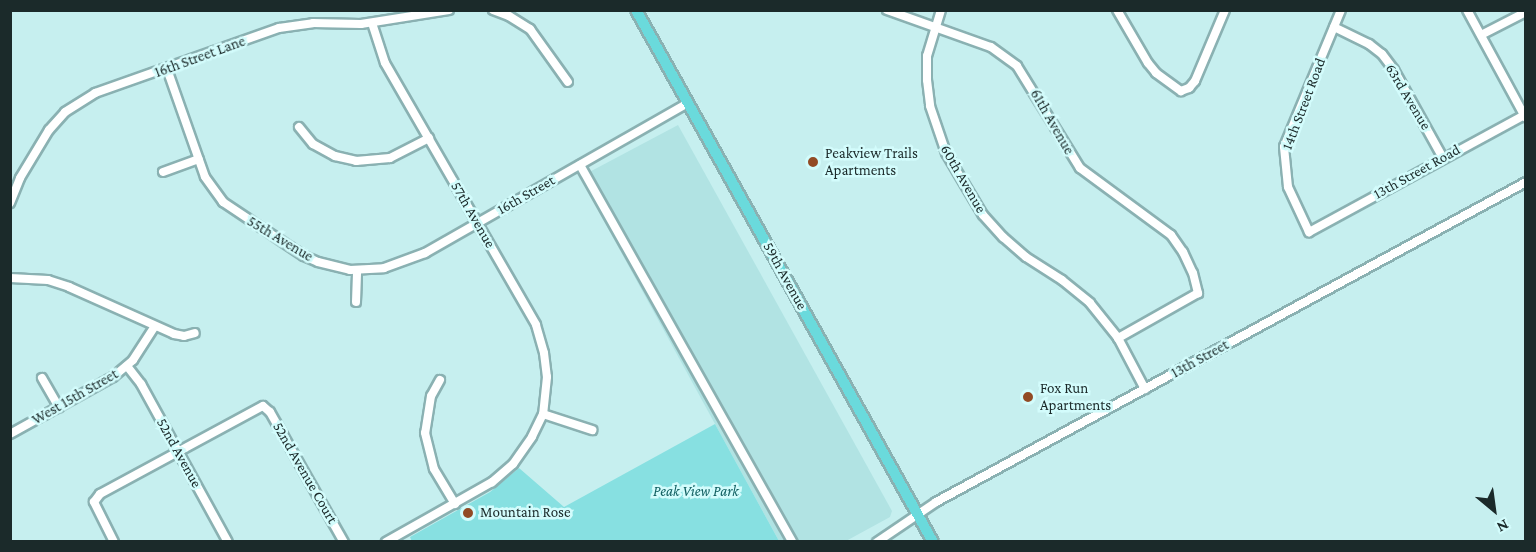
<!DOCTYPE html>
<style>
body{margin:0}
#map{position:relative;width:1536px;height:552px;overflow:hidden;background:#c6efef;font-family:"Crimson Pro",serif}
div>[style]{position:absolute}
.built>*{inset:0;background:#b1e3e3}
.green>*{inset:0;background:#87e0e1}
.roads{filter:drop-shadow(2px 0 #8ab1b2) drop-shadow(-2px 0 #8ab1b2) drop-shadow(0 2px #8ab1b2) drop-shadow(0 -2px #8ab1b2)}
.minor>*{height:8px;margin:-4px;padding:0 4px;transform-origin:4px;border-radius:4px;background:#fff}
.major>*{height:10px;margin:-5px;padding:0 5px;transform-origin:5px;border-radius:5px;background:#6adadc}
.dots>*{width:16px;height:16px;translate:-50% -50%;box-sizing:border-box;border:3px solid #d3fcfc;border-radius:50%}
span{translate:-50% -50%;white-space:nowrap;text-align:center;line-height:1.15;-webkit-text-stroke:5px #d3fcfc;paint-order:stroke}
.street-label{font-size:15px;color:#1b2a2a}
.poi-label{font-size:15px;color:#1b2a2a}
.left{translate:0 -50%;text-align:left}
.park-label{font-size:15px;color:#126062;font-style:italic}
.frame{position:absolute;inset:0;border:12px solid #1b2a2a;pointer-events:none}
.north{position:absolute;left:1464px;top:480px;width:60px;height:60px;-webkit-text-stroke:4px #d3fcfc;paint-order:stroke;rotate:151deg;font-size:16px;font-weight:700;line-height:24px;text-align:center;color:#1b2a2a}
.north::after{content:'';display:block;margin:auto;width:21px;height:27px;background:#1b2a2a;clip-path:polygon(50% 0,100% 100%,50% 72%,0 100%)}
</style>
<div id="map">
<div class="built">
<i style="clip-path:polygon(678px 125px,892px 511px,890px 517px,846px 541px,779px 541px,580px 177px)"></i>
</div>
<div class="green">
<i style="clip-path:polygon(715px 424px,779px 541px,412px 542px,410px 537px,490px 492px,519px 468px,564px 507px)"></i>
</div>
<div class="roads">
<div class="minor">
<i style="left:493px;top:10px;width:17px;rotate:21deg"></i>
<i style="left:509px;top:16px;width:25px;rotate:32deg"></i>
<i style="left:530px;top:29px;width:65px;rotate:54.4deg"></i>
<i style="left:887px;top:10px;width:110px;rotate:19.6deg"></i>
<i style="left:991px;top:47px;width:32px;rotate:36deg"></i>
<i style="left:1017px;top:66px;width:120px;rotate:58.3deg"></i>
<i style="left:1080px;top:168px;width:113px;rotate:36.4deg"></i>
<i style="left:1171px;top:235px;width:21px;rotate:55deg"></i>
<i style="left:1183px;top:252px;width:23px;rotate:65deg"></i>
<i style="left:1193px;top:273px;width:21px;rotate:76deg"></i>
<i style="left:1198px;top:293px;width:92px;rotate:150.6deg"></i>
<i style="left:941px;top:10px;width:48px;rotate:106.9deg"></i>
<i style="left:927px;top:56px;width:24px;rotate:90deg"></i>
<i style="left:927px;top:80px;width:26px;rotate:83deg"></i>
<i style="left:930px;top:106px;width:50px;rotate:71.2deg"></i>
<i style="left:946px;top:153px;width:72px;rotate:59.2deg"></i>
<i style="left:983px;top:215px;width:30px;rotate:48deg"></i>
<i style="left:1003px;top:237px;width:30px;rotate:41deg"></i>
<i style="left:1026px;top:257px;width:43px;rotate:32.6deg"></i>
<i style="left:1062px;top:280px;width:36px;rotate:39deg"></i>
<i style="left:1090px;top:303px;width:45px;rotate:51.3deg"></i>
<i style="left:1118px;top:338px;width:58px;rotate:62.1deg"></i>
<i style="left:1117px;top:10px;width:61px;rotate:59.7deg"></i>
<i style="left:1148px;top:63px;width:13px;rotate:51deg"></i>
<i style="left:1156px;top:73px;width:31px;rotate:36deg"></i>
<i style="left:1181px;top:91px;width:9px;rotate:-21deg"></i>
<i style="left:1189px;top:88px;width:9px;rotate:-49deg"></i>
<i style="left:1195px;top:81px;width:77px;rotate:-67.1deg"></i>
<i style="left:1341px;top:10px;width:148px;rotate:112.6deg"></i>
<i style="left:1284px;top:147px;width:40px;rotate:84.3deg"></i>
<i style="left:1288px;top:187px;width:50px;rotate:65deg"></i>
<i style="left:1309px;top:232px;width:247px;rotate:-28.5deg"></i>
<i style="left:1467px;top:10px;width:122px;rotate:61.5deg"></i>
<i style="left:372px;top:23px;width:42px;rotate:72deg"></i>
<i style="left:385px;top:63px;width:302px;rotate:60deg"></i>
<i style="left:536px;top:325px;width:29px;rotate:74deg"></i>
<i style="left:544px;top:353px;width:24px;rotate:83deg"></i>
<i style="left:547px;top:377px;width:37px;rotate:96deg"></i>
<i style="left:543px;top:414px;width:25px;rotate:116deg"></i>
<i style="left:532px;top:437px;width:33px;rotate:125deg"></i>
<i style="left:513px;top:464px;width:28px;rotate:139deg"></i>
<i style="left:492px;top:482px;width:122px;rotate:150.5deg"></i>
<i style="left:1334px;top:27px;width:39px;rotate:26deg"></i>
<i style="left:1369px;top:44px;width:16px;rotate:38deg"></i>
<i style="left:1382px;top:54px;width:20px;rotate:53deg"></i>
<i style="left:1394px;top:70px;width:101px;rotate:60.9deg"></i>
<i style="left:1481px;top:35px;width:51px;rotate:-27.1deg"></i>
<i style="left:167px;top:69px;width:114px;rotate:70.6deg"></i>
<i style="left:205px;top:177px;width:31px;rotate:54deg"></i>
<i style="left:223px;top:202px;width:97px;rotate:33.7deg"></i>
<i style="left:304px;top:256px;width:15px;rotate:23deg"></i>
<i style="left:318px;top:262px;width:33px;rotate:14deg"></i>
<i style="left:350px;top:270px;width:34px;rotate:-3deg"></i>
<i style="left:384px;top:268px;width:44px;rotate:-20.1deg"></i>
<i style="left:425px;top:253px;width:303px;rotate:-29.7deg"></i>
<i style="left:299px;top:127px;width:22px;rotate:51deg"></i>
<i style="left:313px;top:144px;width:25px;rotate:29deg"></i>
<i style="left:335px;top:156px;width:22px;rotate:13deg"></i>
<i style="left:356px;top:161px;width:34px;rotate:-5deg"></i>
<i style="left:390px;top:158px;width:44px;rotate:-27.1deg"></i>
<i style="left:580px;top:165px;width:433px;rotate:60.6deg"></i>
<i style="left:163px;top:172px;width:38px;rotate:-20deg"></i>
<i style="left:10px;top:203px;width:27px;rotate:-68deg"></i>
<i style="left:20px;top:178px;width:56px;rotate:-58.9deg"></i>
<i style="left:49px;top:130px;width:24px;rotate:-48deg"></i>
<i style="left:65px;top:112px;width:36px;rotate:-32deg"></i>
<i style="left:95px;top:93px;width:195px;rotate:-19.5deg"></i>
<i style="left:279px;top:28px;width:34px;rotate:-8deg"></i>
<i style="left:313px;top:23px;width:48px;rotate:1.2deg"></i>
<i style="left:361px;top:24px;width:89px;rotate:-9deg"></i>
<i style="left:10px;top:278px;width:38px;rotate:3deg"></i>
<i style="left:48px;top:280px;width:22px;rotate:18deg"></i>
<i style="left:69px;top:287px;width:115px;rotate:24.1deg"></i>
<i style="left:174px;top:334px;width:10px;rotate:11deg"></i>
<i style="left:184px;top:336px;width:11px;rotate:-15deg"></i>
<i style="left:356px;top:302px;width:32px;rotate:-88deg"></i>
<i style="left:127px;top:366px;width:23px;rotate:52deg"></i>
<i style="left:141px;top:384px;width:180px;rotate:61.2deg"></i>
<i style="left:42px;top:378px;width:34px;rotate:60deg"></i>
<i style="left:440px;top:380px;width:18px;rotate:119deg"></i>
<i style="left:431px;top:396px;width:37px;rotate:99deg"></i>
<i style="left:425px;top:433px;width:37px;rotate:76deg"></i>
<i style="left:434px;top:469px;width:41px;rotate:59deg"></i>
<i style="left:543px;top:414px;width:52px;rotate:18.1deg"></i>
<i style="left:10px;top:434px;width:118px;rotate:-29deg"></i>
<i style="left:113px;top:377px;width:26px;rotate:-40deg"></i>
<i style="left:133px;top:360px;width:40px;rotate:-57.1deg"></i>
<i style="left:114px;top:542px;width:45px;rotate:-116.6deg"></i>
<i style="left:94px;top:502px;width:10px;rotate:-53deg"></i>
<i style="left:100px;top:494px;width:185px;rotate:-28.4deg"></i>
<i style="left:263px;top:406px;width:9px;rotate:41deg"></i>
<i style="left:270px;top:412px;width:150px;rotate:60.4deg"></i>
<i style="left:877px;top:542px;width:71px;rotate:-34.1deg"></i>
<i style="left:936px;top:502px;width:671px;rotate:-28.47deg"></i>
</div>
<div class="major">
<i style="left:636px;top:10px;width:609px;rotate:60.83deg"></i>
</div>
</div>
<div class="dots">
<i style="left:813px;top:162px;background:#924b25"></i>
<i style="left:1028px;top:397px;background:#924b25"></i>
<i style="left:468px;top:513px;background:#924b25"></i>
</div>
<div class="street-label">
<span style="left:200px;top:57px;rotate:-20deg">16th Street Lane</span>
<span style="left:1408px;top:97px;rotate:59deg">63rd Avenue</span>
<span style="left:1304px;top:104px;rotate:-69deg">14th Street Road</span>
<span style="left:1052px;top:122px;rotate:60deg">61th Avenue</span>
<span style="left:1417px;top:172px;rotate:-29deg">13th Street Road</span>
<span style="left:963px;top:179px;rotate:60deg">60th Avenue</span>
<span style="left:526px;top:195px;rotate:-30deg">16th Street</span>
<span style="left:473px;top:215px;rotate:60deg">57th Avenue</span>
<span style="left:280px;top:239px;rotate:31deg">55th Avenue</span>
<span style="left:785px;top:276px;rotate:61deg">59th Avenue</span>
<span style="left:1200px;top:359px;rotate:-29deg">13th Street</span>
<span style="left:75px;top:397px;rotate:-30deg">West 15th Street</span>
<span style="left:179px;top:453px;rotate:61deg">52nd Avenue</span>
<span style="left:305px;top:473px;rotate:60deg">52nd Avenue Court</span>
</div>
<div class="poi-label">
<span class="left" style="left:825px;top:162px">Peakview Trails<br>Apartments</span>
<span class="left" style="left:1040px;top:397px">Fox Run<br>Apartments</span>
<span class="left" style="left:480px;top:513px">Mountain Rose</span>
</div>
<div class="park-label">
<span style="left:696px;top:492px">Peak View Park</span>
</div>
<div class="frame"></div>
<div class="north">N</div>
</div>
